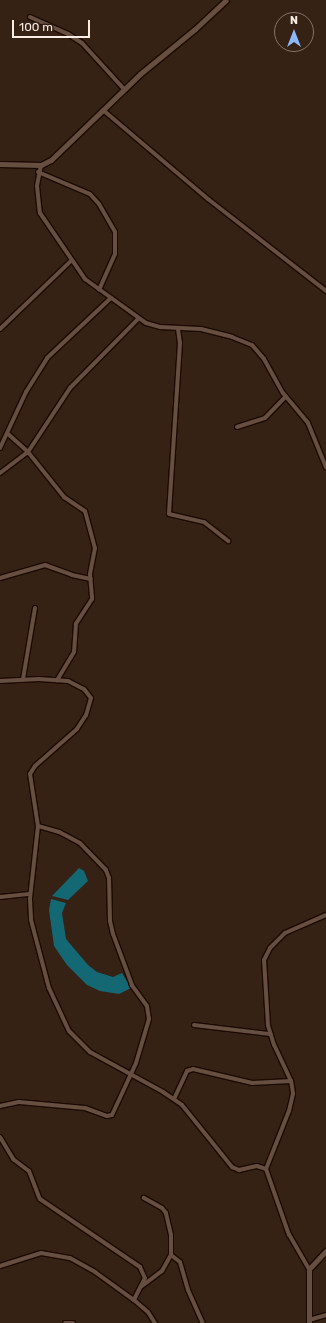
<!DOCTYPE html>
<style>
body{margin:0}
#map{position:relative;width:326px;height:1323px;overflow:hidden;background:#362115;font-family:Rubik,sans-serif}
div>[style]{position:absolute}
.water>*{inset:0;background:#136873}
.roads{filter:drop-shadow(1px 0 #1c0a02) drop-shadow(-1px 0 #1c0a02) drop-shadow(0 1px #1c0a02) drop-shadow(0 -1px #1c0a02)}
.minor>*{height:4px;margin:-2px;padding:0 2px;transform-origin:2px;border-radius:2px;background:#664f41}
.tertiary>*{height:5px;margin:-2.5px;padding:0 2.5px;transform-origin:2.5px;border-radius:2.5px;background:#664f41}
span{translate:-50% -50%;white-space:nowrap;text-align:center;line-height:1.15;-webkit-text-stroke:4px #362115;paint-order:stroke}
.north{position:absolute;left:274px;top:12px;width:40px;height:40px;box-sizing:border-box;background:#362115;border:1px solid #857268;border-radius:50%;rotate:0deg;font-size:11px;font-weight:700;line-height:16px;text-align:center;color:#fbece4}
.north::after{content:'';display:block;margin:auto;width:14px;height:18px;background:#8bbafc;clip-path:polygon(50% 0,100% 100%,50% 72%,0 100%)}
.scale{position:absolute;left:12px;top:20px;width:78px;height:18px;box-sizing:border-box;border:2px solid #fbece4;border-top:0;padding-left:5px;font-size:12px;line-height:14px;white-space:nowrap;color:#fbece4;-webkit-text-stroke:3px #362115;paint-order:stroke}
</style>
<div id="map">
<div class="water">
<i style="clip-path:polygon(79px 868px,84px 871px,88px 881px,68px 900px,52px 896px)"></i>
<i style="clip-path:polygon(51px 899px,66px 903px,62px 913px,66px 939px,88px 965px,97px 972px,113px 977px,122px 973px,131px 988px,119px 994px,100px 991px,87px 985px,67px 965px,54px 946px,49px 910px)"></i>
</div>
<div class="roads">
<div class="minor">
<i style="left:30px;top:17px;width:42px;rotate:24.1deg"></i>
<i style="left:68px;top:34px;width:17px;rotate:33deg"></i>
<i style="left:82px;top:43px;width:62px;rotate:47.6deg"></i>
<i style="left:103px;top:110px;width:138px;rotate:40.3deg"></i>
<i style="left:208px;top:199px;width:150px;rotate:37.9deg"></i>
<i style="left:41px;top:165px;width:21px;rotate:101deg"></i>
<i style="left:37px;top:186px;width:27px;rotate:84deg"></i>
<i style="left:40px;top:213px;width:80px;rotate:55.7deg"></i>
<i style="left:85px;top:279px;width:75px;rotate:35.8deg"></i>
<i style="left:146px;top:323px;width:15px;rotate:16deg"></i>
<i style="left:160px;top:327px;width:41px;rotate:2.8deg"></i>
<i style="left:201px;top:329px;width:32px;rotate:14deg"></i>
<i style="left:232px;top:337px;width:22px;rotate:22deg"></i>
<i style="left:252px;top:345px;width:18px;rotate:49deg"></i>
<i style="left:264px;top:359px;width:39px;rotate:61deg"></i>
<i style="left:283px;top:393px;width:39px;rotate:50deg"></i>
<i style="left:308px;top:423px;width:48px;rotate:67.8deg"></i>
<i style="left:38px;top:172px;width:56px;rotate:22.9deg"></i>
<i style="left:90px;top:194px;width:13px;rotate:48deg"></i>
<i style="left:99px;top:204px;width:32px;rotate:60deg"></i>
<i style="left:115px;top:232px;width:22px;rotate:90deg"></i>
<i style="left:115px;top:254px;width:39px;rotate:114deg"></i>
<i style="left:0;top:329px;width:98px;rotate:-43.8deg"></i>
<i style="left:178px;top:329px;width:14px;rotate:82deg"></i>
<i style="left:180px;top:343px;width:171px;rotate:93.7deg"></i>
<i style="left:169px;top:514px;width:36px;rotate:13deg"></i>
<i style="left:204px;top:522px;width:31px;rotate:38deg"></i>
<i style="left:237px;top:427px;width:29px;rotate:-18deg"></i>
<i style="left:265px;top:418px;width:30px;rotate:-46deg"></i>
<i style="left:7px;top:433px;width:28px;rotate:42deg"></i>
<i style="left:28px;top:452px;width:58px;rotate:51.3deg"></i>
<i style="left:64px;top:497px;width:25px;rotate:34deg"></i>
<i style="left:85px;top:511px;width:38px;rotate:75deg"></i>
<i style="left:95px;top:548px;width:26px;rotate:101deg"></i>
<i style="left:90px;top:574px;width:25px;rotate:85deg"></i>
<i style="left:92px;top:599px;width:30px;rotate:123deg"></i>
<i style="left:76px;top:624px;width:28px;rotate:94deg"></i>
<i style="left:74px;top:652px;width:33px;rotate:121deg"></i>
<i style="left:0;top:448px;width:62px;rotate:-65.1deg"></i>
<i style="left:26px;top:392px;width:40px;rotate:-58deg"></i>
<i style="left:47px;top:358px;width:88px;rotate:-43.2deg"></i>
<i style="left:0;top:473px;width:35px;rotate:-37deg"></i>
<i style="left:28px;top:452px;width:77px;rotate:-56.7deg"></i>
<i style="left:70px;top:388px;width:97px;rotate:-45.4deg"></i>
<i style="left:0;top:578px;width:47px;rotate:-16.1deg"></i>
<i style="left:45px;top:565px;width:29px;rotate:20deg"></i>
<i style="left:72px;top:575px;width:19px;rotate:12deg"></i>
<i style="left:23px;top:679px;width:72px;rotate:-80.4deg"></i>
<i style="left:0;top:681px;width:39px;rotate:-3deg"></i>
<i style="left:39px;top:679px;width:29px;rotate:4deg"></i>
<i style="left:68px;top:681px;width:18px;rotate:27deg"></i>
<i style="left:84px;top:689px;width:11px;rotate:52deg"></i>
<i style="left:91px;top:698px;width:18px;rotate:106deg"></i>
<i style="left:86px;top:715px;width:17px;rotate:123deg"></i>
<i style="left:77px;top:729px;width:56px;rotate:138.6deg"></i>
<i style="left:35px;top:766px;width:9px;rotate:122deg"></i>
<i style="left:30px;top:774px;width:53px;rotate:81.3deg"></i>
<i style="left:38px;top:826px;width:73px;rotate:96.3deg"></i>
<i style="left:30px;top:899px;width:21px;rotate:87deg"></i>
<i style="left:31px;top:920px;width:70px;rotate:75.2deg"></i>
<i style="left:49px;top:988px;width:47px;rotate:65.1deg"></i>
<i style="left:69px;top:1031px;width:30px;rotate:45deg"></i>
<i style="left:90px;top:1052px;width:83px;rotate:28.7deg"></i>
<i style="left:163px;top:1092px;width:23px;rotate:34deg"></i>
<i style="left:182px;top:1105px;width:80px;rotate:51.1deg"></i>
<i style="left:232px;top:1167px;width:8px;rotate:23deg"></i>
<i style="left:239px;top:1170px;width:18px;rotate:-13deg"></i>
<i style="left:257px;top:1166px;width:9px;rotate:18deg"></i>
<i style="left:0;top:897px;width:30px;rotate:-6deg"></i>
<i style="left:194px;top:1025px;width:77px;rotate:6.8deg"></i>
<i style="left:174px;top:1099px;width:31px;rotate:-65deg"></i>
<i style="left:187px;top:1071px;width:6px;rotate:-18deg"></i>
<i style="left:193px;top:1069px;width:61px;rotate:13.3deg"></i>
<i style="left:252px;top:1083px;width:39px;rotate:-3deg"></i>
<i style="left:0;top:1106px;width:19px;rotate:-12deg"></i>
<i style="left:19px;top:1102px;width:66px;rotate:5.2deg"></i>
<i style="left:85px;top:1108px;width:23px;rotate:20deg"></i>
<i style="left:107px;top:1116px;width:5px;rotate:-11deg"></i>
<i style="left:112px;top:1115px;width:57px;rotate:-65.2deg"></i>
<i style="left:136px;top:1063px;width:46px;rotate:-73.5deg"></i>
<i style="left:149px;top:1019px;width:13px;rotate:-99deg"></i>
<i style="left:147px;top:1006px;width:26px;rotate:-126deg"></i>
<i style="left:132px;top:985px;width:54px;rotate:-110.4deg"></i>
<i style="left:113px;top:934px;width:13px;rotate:-103deg"></i>
<i style="left:110px;top:921px;width:43px;rotate:-91.3deg"></i>
<i style="left:109px;top:878px;width:9px;rotate:-111deg"></i>
<i style="left:106px;top:870px;width:37px;rotate:-134deg"></i>
<i style="left:80px;top:843px;width:24px;rotate:-152deg"></i>
<i style="left:59px;top:832px;width:22px;rotate:-164deg"></i>
<i style="left:0;top:1137px;width:26px;rotate:59deg"></i>
<i style="left:13px;top:1159px;width:20px;rotate:37deg"></i>
<i style="left:29px;top:1171px;width:30px;rotate:69deg"></i>
<i style="left:40px;top:1199px;width:121px;rotate:34.2deg"></i>
<i style="left:140px;top:1267px;width:12px;rotate:66deg"></i>
<i style="left:145px;top:1278px;width:25px;rotate:117deg"></i>
<i style="left:171px;top:1255px;width:11px;rotate:38deg"></i>
<i style="left:180px;top:1262px;width:29px;rotate:74deg"></i>
<i style="left:188px;top:1290px;width:36px;rotate:66deg"></i>
<i style="left:0;top:1266px;width:43px;rotate:-17.6deg"></i>
<i style="left:41px;top:1253px;width:29px;rotate:10deg"></i>
<i style="left:70px;top:1258px;width:29px;rotate:29deg"></i>
<i style="left:95px;top:1272px;width:48px;rotate:35.7deg"></i>
<i style="left:134px;top:1300px;width:18px;rotate:41deg"></i>
<i style="left:148px;top:1312px;width:13px;rotate:58deg"></i>
<i style="left:309px;top:1269px;width:39px;rotate:-120deg"></i>
<i style="left:289px;top:1235px;width:70px;rotate:-109.2deg"></i>
<i style="left:266px;top:1169px;width:62px;rotate:-68.4deg"></i>
<i style="left:289px;top:1111px;width:18px;rotate:-77deg"></i>
<i style="left:293px;top:1093px;width:12px;rotate:-99deg"></i>
<i style="left:291px;top:1081px;width:40px;rotate:-115deg"></i>
<i style="left:274px;top:1045px;width:21px;rotate:-107deg"></i>
<i style="left:268px;top:1025px;width:65px;rotate:-93.5deg"></i>
<i style="left:264px;top:960px;width:13px;rotate:-63deg"></i>
<i style="left:270px;top:948px;width:21px;rotate:-45deg"></i>
<i style="left:285px;top:933px;width:45px;rotate:-23.7deg"></i>
<i style="left:142px;top:1286px;width:25px;rotate:-37deg"></i>
<i style="left:162px;top:1271px;width:18px;rotate:-61deg"></i>
<i style="left:171px;top:1255px;width:20px;rotate:-90deg"></i>
<i style="left:171px;top:1235px;width:23px;rotate:-103deg"></i>
<i style="left:166px;top:1213px;width:6px;rotate:-129deg"></i>
<i style="left:162px;top:1208px;width:21px;rotate:-151deg"></i>
<i style="left:309px;top:1320px;width:18px;rotate:-16deg"></i>
<i style="left:65px;top:1323px;width:8px"></i>
</div>
<div class="tertiary">
<i style="left:0;top:164px;width:41px;rotate:1.4deg"></i>
<i style="left:41px;top:165px;width:11px;rotate:-27deg"></i>
<i style="left:51px;top:160px;width:124px;rotate:-44deg"></i>
<i style="left:140px;top:74px;width:71px;rotate:-39.3deg"></i>
<i style="left:195px;top:29px;width:42px;rotate:-43.1deg"></i>
<i style="left:309px;top:1323px;width:54px;rotate:-90deg"></i>
<i style="left:309px;top:1269px;width:25px;rotate:-47deg"></i>
</div>
</div>
<div class="north">N</div>
<div class="scale">100 m</div>
</div>
